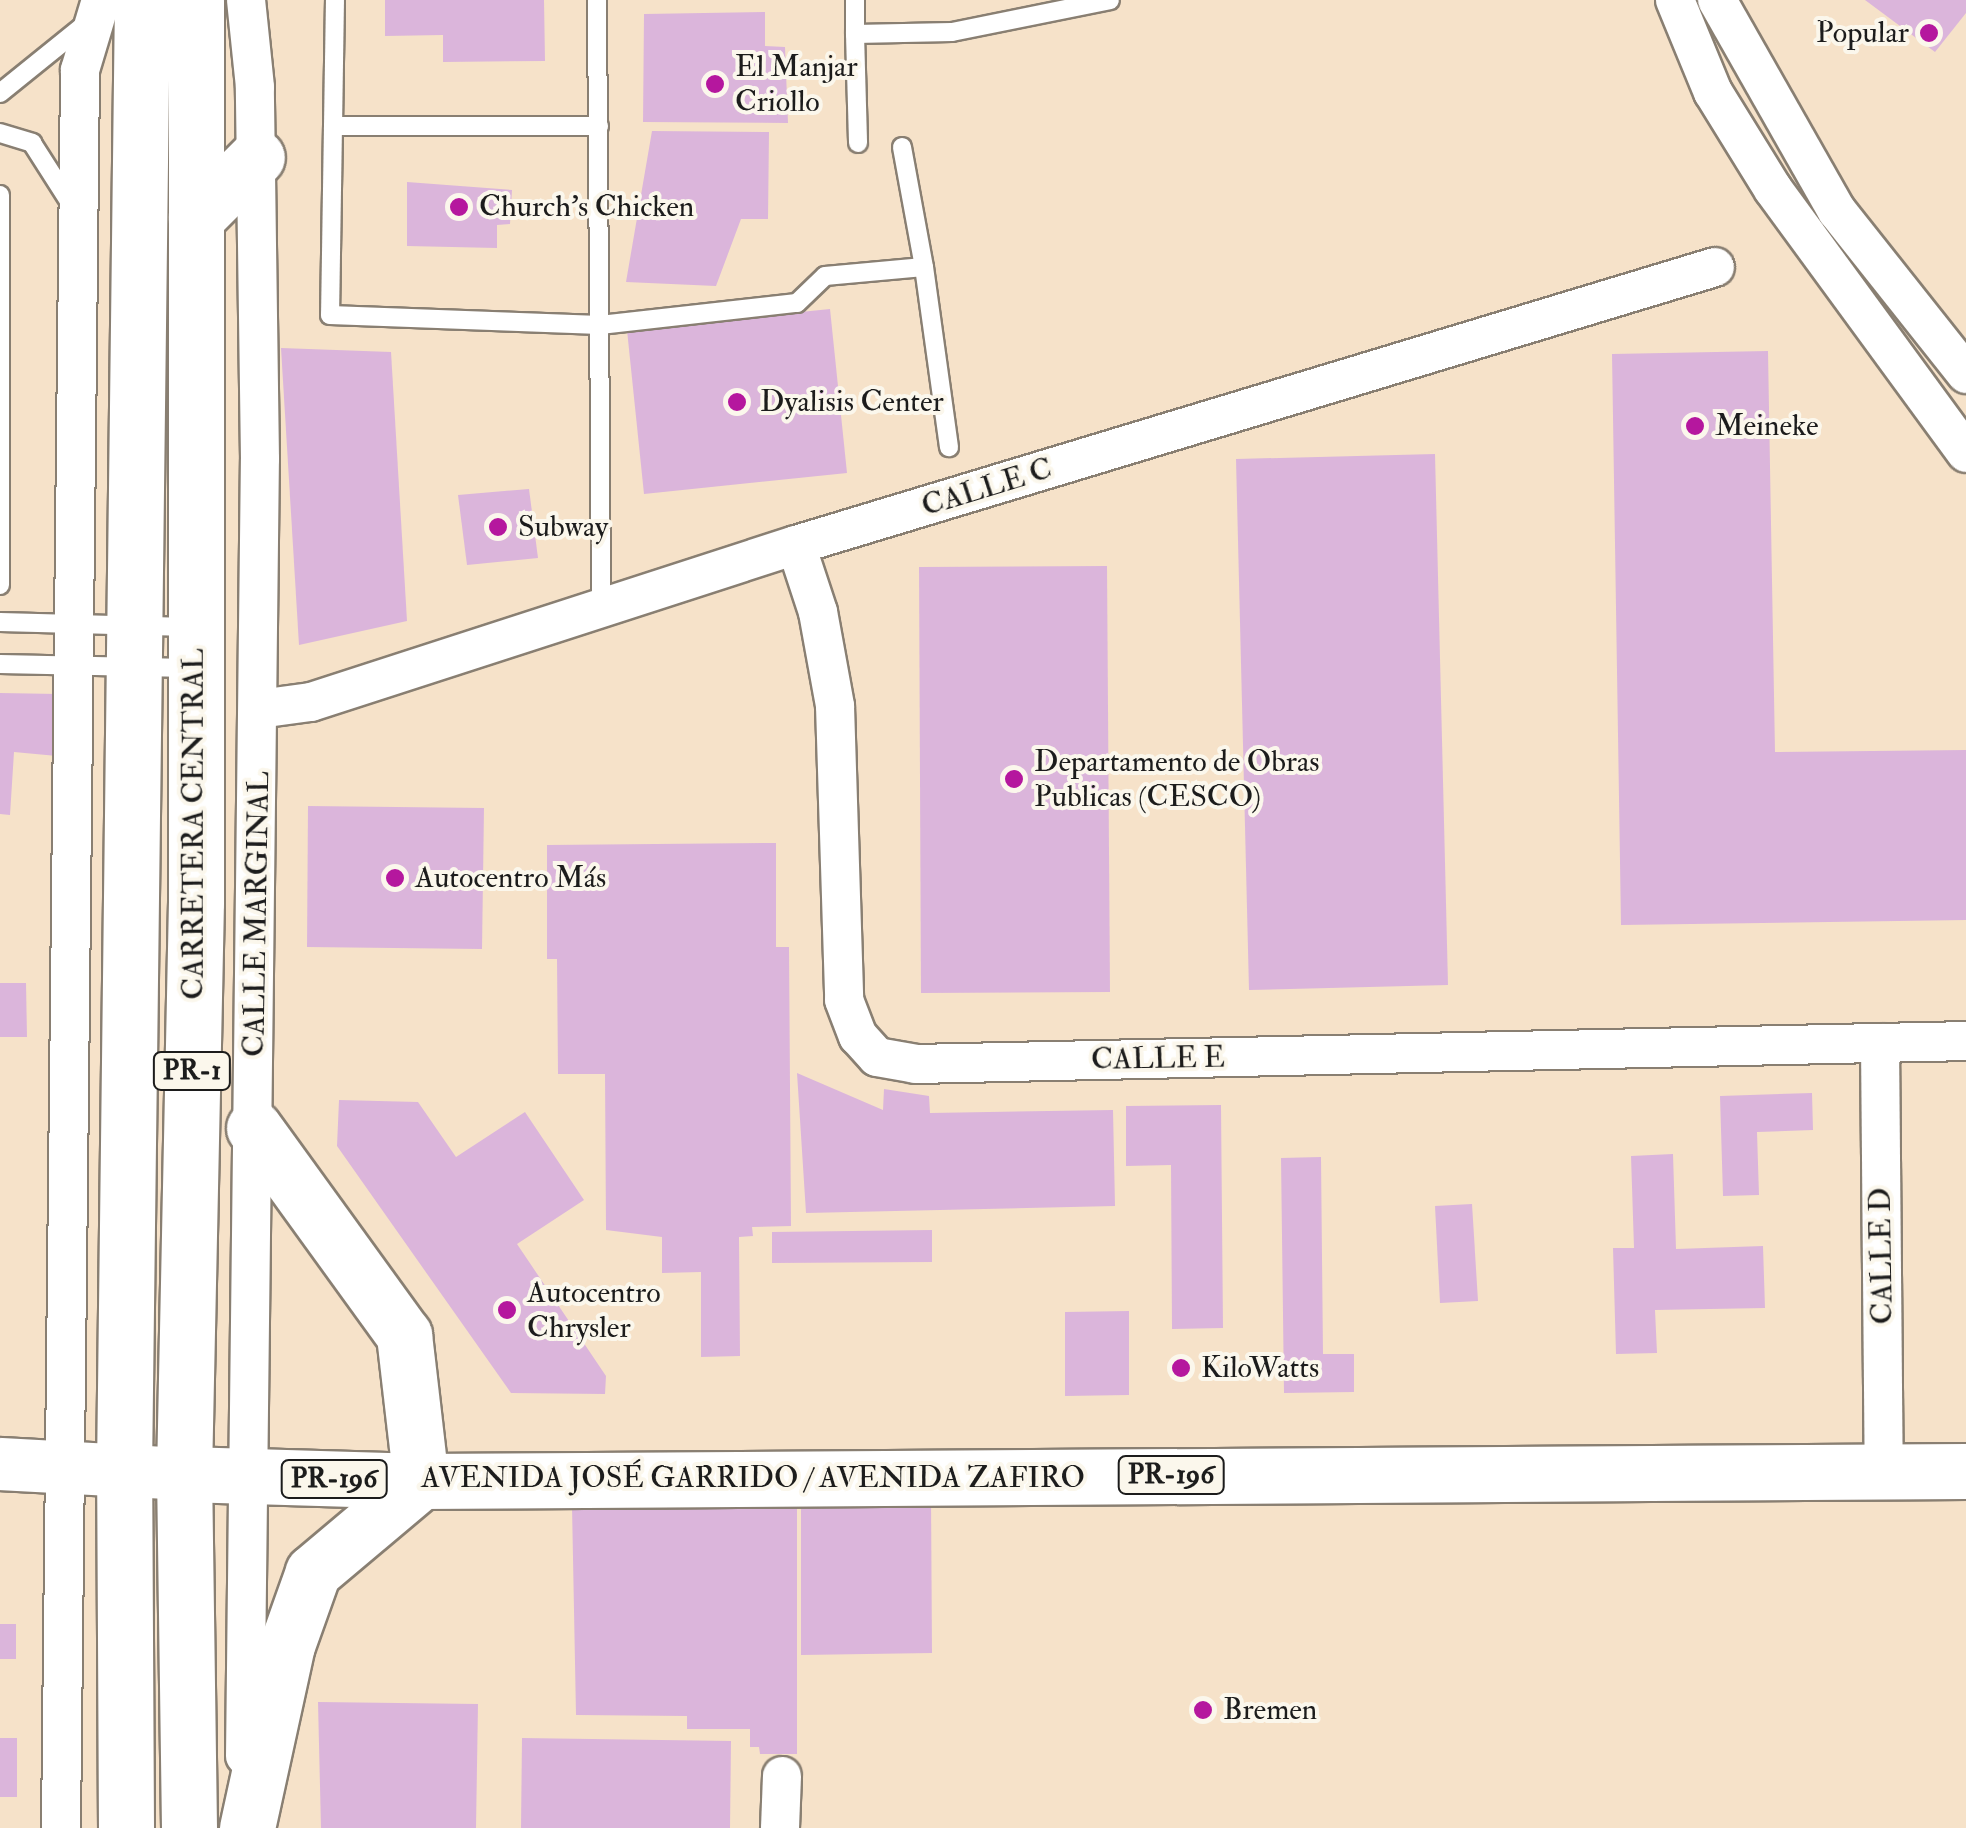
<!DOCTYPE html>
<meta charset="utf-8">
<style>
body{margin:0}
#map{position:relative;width:1966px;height:1828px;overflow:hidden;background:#f6e2c9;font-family:"IM FELL Double Pica",serif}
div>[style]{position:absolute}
.building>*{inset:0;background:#dbb5db}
.roads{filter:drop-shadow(2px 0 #897f72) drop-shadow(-2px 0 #897f72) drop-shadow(0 2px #897f72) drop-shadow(0 -2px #897f72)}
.lane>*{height:18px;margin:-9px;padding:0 9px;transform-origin:9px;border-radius:9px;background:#fff}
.street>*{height:38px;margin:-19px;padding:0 19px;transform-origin:19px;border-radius:19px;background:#fff}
.secondary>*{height:52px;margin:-26px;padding:0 26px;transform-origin:26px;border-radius:26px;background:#fff}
.primary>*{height:55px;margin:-27.5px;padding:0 27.5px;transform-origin:27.5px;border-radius:27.5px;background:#fff}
.dots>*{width:28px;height:28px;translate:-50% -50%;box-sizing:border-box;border:5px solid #fbf7ec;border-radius:50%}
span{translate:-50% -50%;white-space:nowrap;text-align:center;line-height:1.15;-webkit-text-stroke:8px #fbf7ec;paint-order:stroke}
.shield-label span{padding:2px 8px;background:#fbf7ec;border:2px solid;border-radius:8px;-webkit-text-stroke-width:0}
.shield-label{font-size:28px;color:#1c1c1c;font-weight:700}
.poi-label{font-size:30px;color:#1c1c1c}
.right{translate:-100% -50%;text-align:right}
.left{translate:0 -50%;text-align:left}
.street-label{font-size:30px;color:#1c1c1c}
</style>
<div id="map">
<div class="building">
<i style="clip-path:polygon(385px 0,544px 0,545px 61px,443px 62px,443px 35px,385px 36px)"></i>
<i style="clip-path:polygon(1865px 0,1966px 0,1966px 13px,1935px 52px)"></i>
<i style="clip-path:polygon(765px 12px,765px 46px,785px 47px,788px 123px,643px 122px,644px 14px)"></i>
<i style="clip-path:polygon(652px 131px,769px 132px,768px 219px,741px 219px,716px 286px,626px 282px)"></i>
<i style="clip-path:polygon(407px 182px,512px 190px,510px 224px,497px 225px,497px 248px,407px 246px)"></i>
<i style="clip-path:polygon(830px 309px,847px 473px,644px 494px,627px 330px)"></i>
<i style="clip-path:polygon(281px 348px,391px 352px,407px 621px,299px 645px)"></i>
<i style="clip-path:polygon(1768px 351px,1775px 752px,1966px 750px,1966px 920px,1621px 925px,1612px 354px)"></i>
<i style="clip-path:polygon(1435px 454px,1448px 985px,1249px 990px,1236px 459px)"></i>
<i style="clip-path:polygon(529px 489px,538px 558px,467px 565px,458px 495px)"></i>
<i style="clip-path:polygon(1107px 566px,1110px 992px,921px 993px,919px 567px)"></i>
<i style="clip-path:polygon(0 693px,58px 694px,57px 756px,14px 752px,10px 815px,0 814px)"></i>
<i style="clip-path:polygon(308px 806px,484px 808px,482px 949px,307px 947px)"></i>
<i style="clip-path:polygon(776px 843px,776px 947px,789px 947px,791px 1226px,752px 1227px,753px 1236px,739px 1237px,740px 1356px,701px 1357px,701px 1272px,662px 1273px,662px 1237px,606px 1230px,605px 1074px,558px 1074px,557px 959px,547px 959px,547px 845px)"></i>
<i style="clip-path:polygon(0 983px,26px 983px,27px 1037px,0 1037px)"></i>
<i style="clip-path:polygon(797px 1073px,883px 1110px,884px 1089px,929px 1096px,930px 1113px,1113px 1110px,1115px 1206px,806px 1213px)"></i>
<i style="clip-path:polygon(1812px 1093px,1813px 1130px,1757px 1132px,1759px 1195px,1723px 1196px,1720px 1096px)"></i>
<i style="clip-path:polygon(339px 1100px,418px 1102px,456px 1157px,525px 1112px,584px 1200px,517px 1244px,606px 1376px,605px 1394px,511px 1393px,337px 1146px)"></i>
<i style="clip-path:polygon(1221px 1105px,1223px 1328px,1172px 1329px,1171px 1165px,1126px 1166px,1126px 1106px)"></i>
<i style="clip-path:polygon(1673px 1154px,1676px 1249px,1763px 1246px,1765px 1308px,1655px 1310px,1657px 1353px,1616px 1354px,1613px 1248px,1634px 1248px,1631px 1156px)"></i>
<i style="clip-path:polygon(1321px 1157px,1323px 1354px,1354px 1354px,1354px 1392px,1284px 1393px,1281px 1158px)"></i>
<i style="clip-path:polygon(1472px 1204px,1478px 1301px,1440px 1303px,1435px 1206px)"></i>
<i style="clip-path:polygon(932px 1230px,932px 1262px,772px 1263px,772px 1232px)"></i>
<i style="clip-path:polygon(1129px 1311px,1129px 1395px,1065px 1396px,1065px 1312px)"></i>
<i style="clip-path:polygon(931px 1497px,932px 1653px,801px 1655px,801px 1498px)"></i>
<i style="clip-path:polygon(797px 1504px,797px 1754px,760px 1754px,759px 1747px,750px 1747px,750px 1729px,687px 1729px,687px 1716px,576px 1715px,572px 1506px)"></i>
<i style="clip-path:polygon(0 1624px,16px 1624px,16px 1659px,0 1659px)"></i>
<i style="clip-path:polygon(318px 1702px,478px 1704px,476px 1828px,321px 1828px)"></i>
<i style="clip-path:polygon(0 1738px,17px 1738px,17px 1797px,0 1797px)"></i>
<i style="clip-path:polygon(522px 1738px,731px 1741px,730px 1828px,521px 1828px)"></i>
</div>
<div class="roads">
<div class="lane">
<i style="left:597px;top:0;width:609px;rotate:89.62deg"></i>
<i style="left:855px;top:0;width:34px;rotate:90deg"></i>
<i style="left:855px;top:34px;width:97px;rotate:-1.2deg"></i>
<i style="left:952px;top:32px;width:161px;rotate:-11.4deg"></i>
<i style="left:855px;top:34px;width:109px;rotate:88.4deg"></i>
<i style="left:0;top:93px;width:113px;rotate:-38.9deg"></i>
<i style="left:333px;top:126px;width:126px;rotate:-89.1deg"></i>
<i style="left:599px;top:126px;width:266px;rotate:180deg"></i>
<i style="left:333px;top:126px;width:189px;rotate:90.9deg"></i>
<i style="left:330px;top:315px;width:270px;rotate:2.1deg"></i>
<i style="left:600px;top:325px;width:198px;rotate:-6.4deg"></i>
<i style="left:797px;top:303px;width:39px;rotate:-44deg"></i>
<i style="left:825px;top:276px;width:99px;rotate:-5.2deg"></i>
<i style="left:924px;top:267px;width:122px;rotate:-100.4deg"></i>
<i style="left:0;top:133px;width:34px;rotate:17deg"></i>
<i style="left:32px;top:143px;width:76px;rotate:57.4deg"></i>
<i style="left:0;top:195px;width:390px;rotate:90deg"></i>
<i style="left:924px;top:267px;width:182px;rotate:82.1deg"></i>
<i style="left:0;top:622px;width:189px;rotate:1.5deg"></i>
<i style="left:0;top:664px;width:189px;rotate:1.2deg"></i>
</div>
<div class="street">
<i style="left:1675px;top:0;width:100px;rotate:67.6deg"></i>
<i style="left:1713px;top:92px;width:114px;rotate:58.3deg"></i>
<i style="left:1773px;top:189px;width:327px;rotate:53.8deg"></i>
<i style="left:1717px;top:0;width:243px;rotate:60.4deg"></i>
<i style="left:1837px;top:211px;width:208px;rotate:51.6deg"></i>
<i style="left:796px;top:545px;width:71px;rotate:71.8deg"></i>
<i style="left:818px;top:612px;width:96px;rotate:79.7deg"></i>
<i style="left:835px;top:706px;width:294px;rotate:88.2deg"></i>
<i style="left:844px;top:1000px;width:39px;rotate:69deg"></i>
<i style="left:858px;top:1036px;width:28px;rotate:48deg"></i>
<i style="left:877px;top:1057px;width:39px;rotate:10deg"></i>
<i style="left:915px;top:1064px;width:1051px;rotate:-1.25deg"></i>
<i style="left:259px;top:709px;width:52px;rotate:-7.7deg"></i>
<i style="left:311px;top:702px;width:510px;rotate:-17.94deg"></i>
<i style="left:796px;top:545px;width:960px;rotate:-16.83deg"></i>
<i style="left:1880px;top:1043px;width:426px;rotate:89.5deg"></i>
<i style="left:245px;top:1756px;width:1297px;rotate:-89.34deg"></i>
<i style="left:260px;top:459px;width:372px;rotate:-90.8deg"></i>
<i style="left:255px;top:87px;width:87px;rotate:-95.9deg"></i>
<i style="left:61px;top:1828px;width:1758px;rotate:-89.38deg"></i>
<i style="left:80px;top:70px;width:73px;rotate:-73.3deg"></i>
<i style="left:780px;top:1828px;width:52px;rotate:-87.8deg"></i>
</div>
<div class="secondary">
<i style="left:0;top:1464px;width:184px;rotate:3.1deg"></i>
</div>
<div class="primary">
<i style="left:196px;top:218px;width:86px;rotate:-45deg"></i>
<i style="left:254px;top:1128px;width:256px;rotate:54.1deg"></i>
<i style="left:404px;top:1335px;width:147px;rotate:83.4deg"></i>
<i style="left:184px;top:1474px;width:237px;rotate:1.7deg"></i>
<i style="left:421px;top:1481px;width:1545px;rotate:-0.37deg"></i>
<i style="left:126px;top:1828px;width:357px;rotate:-90.3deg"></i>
<i style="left:124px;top:1471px;width:1471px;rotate:-89.3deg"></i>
<i style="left:189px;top:1828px;width:354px;rotate:-90.8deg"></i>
<i style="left:184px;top:1474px;width:572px;rotate:-88.8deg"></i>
<i style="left:196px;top:902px;width:902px;rotate:-90deg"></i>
<i style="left:247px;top:1828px;width:187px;rotate:-77.7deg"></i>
<i style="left:287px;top:1645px;width:77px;rotate:-70.4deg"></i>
<i style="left:313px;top:1572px;width:141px;rotate:-40.1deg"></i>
</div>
</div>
<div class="dots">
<i style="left:1929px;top:33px;background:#b5179e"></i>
<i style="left:715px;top:84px;background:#b5179e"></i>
<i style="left:459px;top:207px;background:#b5179e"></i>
<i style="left:737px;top:402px;background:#b5179e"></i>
<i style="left:1695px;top:426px;background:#b5179e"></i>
<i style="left:498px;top:527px;background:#b5179e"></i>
<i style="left:1014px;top:779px;background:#b5179e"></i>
<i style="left:395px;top:878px;background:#b5179e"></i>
<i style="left:507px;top:1310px;background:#b5179e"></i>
<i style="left:1181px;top:1368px;background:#b5179e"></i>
<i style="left:1203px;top:1710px;background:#b5179e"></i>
</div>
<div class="shield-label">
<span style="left:192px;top:1071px">PR-1</span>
<span style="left:1171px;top:1475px">PR-196</span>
<span style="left:334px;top:1479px">PR-196</span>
</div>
<div class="poi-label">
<span class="right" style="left:1909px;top:33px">Popular</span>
<span class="left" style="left:735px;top:84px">El Manjar<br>Criollo</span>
<span class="left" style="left:479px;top:207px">Church's Chicken</span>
<span class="left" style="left:760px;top:402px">Dyalisis Center</span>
<span class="left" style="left:1715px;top:426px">Meineke</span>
<span class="left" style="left:518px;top:527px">Subway</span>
<span class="left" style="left:1034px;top:779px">Departamento de Obras<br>Publicas (CESCO)</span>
<span class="left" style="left:415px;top:878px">Autocentro Más</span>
<span class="left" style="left:527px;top:1310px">Autocentro<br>Chrysler</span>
<span class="left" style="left:1201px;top:1368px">KiloWatts</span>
<span class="left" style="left:1223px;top:1710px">Bremen</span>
</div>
<div class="street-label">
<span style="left:987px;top:488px;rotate:-17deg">CALLE C</span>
<span style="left:194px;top:824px;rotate:-90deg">CARRETERA CENTRAL</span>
<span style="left:257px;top:914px;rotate:-89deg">CALLE MARGINAL</span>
<span style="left:1158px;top:1059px;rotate:-1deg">CALLE E</span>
<span style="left:1882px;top:1256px;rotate:-91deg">CALLE D</span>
<span style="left:753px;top:1478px">AVENIDA JOSÉ GARRIDO / AVENIDA ZAFIRO</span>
</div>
</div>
